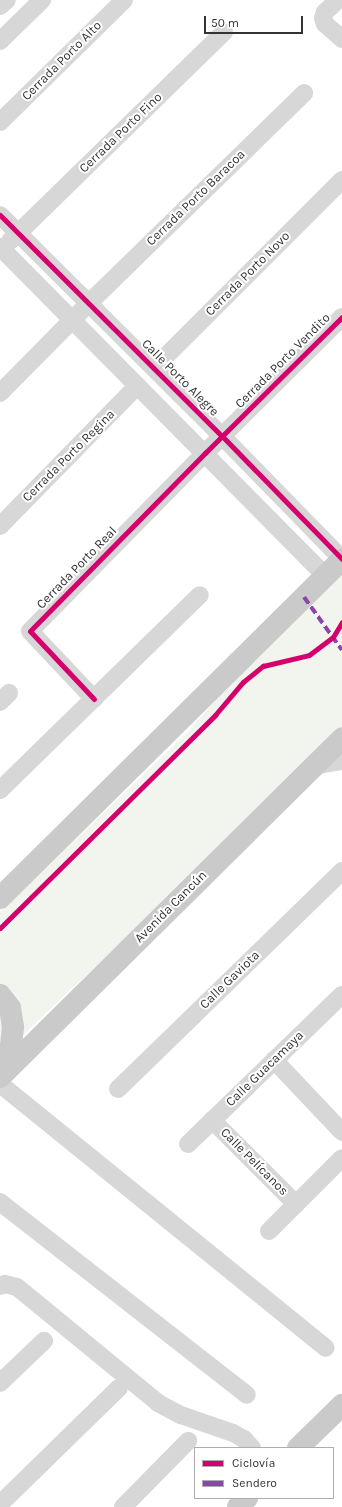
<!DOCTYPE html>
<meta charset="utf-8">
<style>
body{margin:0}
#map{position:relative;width:342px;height:1507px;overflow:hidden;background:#fff;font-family:Karla,sans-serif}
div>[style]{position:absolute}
.green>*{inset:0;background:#f1f5ed}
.minor>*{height:18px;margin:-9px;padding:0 9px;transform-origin:9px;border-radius:9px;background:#d7d7d7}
.major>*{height:22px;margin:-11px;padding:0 11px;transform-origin:11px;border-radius:11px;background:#cacaca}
.quiet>*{height:4px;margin-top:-2px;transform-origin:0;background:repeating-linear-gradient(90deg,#8e44ad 0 8px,transparent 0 12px)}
.cycleway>*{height:5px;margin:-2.5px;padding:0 2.5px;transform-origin:2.5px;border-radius:2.5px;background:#d6006c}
span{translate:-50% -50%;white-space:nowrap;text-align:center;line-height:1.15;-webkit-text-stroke:4px #fff;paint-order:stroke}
.street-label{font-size:13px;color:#333}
.legend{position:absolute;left:194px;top:1447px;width:140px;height:52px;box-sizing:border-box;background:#fff;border:1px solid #adadad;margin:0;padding:5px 7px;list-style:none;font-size:12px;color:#333}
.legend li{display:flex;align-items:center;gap:8px;height:20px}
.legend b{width:20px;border:1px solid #adadad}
.scale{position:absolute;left:204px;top:16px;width:99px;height:18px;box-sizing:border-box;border:2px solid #333;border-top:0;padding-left:5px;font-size:12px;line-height:14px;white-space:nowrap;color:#333;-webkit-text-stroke:3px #fff;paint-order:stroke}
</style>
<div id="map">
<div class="green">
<i style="clip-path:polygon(342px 562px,342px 737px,53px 1006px,0 1058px,0 912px,189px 731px,304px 597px)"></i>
</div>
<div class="minor">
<i style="left:338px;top:0;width:18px;rotate:137deg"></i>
<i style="left:325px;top:12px;width:6px;rotate:108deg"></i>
<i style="left:323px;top:18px;width:6px;rotate:72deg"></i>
<i style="left:325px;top:24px;width:23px;rotate:41deg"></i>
<i style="left:0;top:6px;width:9px;rotate:-41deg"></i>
<i style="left:0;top:41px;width:59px;rotate:-44.3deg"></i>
<i style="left:0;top:122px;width:174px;rotate:-44.5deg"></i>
<i style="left:0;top:215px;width:313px;rotate:44.9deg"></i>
<i style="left:222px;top:436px;width:172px;rotate:45.7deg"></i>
<i style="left:10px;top:241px;width:299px;rotate:-44.3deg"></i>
<i style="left:0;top:247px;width:463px;rotate:45.3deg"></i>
<i style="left:154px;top:368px;width:266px;rotate:-45deg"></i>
<i style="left:0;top:393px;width:125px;rotate:-45.3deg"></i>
<i style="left:88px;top:304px;width:302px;rotate:-44.3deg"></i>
<i style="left:0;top:526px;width:196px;rotate:-45.6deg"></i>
<i style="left:94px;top:699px;width:93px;rotate:-133.3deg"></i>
<i style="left:30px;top:631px;width:250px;rotate:-45.5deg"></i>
<i style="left:205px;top:453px;width:193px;rotate:-44.8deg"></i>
<i style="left:0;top:702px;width:13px;rotate:-45deg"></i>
<i style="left:313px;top:766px;width:29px;rotate:-10deg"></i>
<i style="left:0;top:790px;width:279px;rotate:-44.3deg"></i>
<i style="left:274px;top:1060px;width:99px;rotate:46.6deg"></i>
<i style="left:0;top:1084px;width:419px;rotate:39deg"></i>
<i style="left:118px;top:1089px;width:313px;rotate:-44.2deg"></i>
<i style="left:212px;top:1120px;width:119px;rotate:45deg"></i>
<i style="left:188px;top:1144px;width:214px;rotate:-44.1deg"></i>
<i style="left:0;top:1202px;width:313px;rotate:38deg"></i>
<i style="left:269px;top:1231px;width:103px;rotate:-45deg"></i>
<i style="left:0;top:1286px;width:5px;rotate:-22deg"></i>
<i style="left:5px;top:1284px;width:12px;rotate:14deg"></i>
<i style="left:17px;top:1287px;width:183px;rotate:39.4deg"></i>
<i style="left:158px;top:1403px;width:26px;rotate:28deg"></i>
<i style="left:181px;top:1415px;width:55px;rotate:19.1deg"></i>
<i style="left:233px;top:1433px;width:13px;rotate:29deg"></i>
<i style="left:244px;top:1439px;width:12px;rotate:48deg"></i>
<i style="left:0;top:1383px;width:61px;rotate:-43.7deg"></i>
<i style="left:0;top:1504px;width:166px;rotate:-44.3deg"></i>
<i style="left:123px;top:1507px;width:93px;rotate:-45.4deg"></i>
</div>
<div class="major">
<i style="left:0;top:898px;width:481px;rotate:-44.7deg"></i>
<i style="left:0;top:995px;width:16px;rotate:52deg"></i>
<i style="left:10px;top:1008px;width:19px;rotate:81deg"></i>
<i style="left:13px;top:1027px;width:19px;rotate:96deg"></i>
<i style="left:11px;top:1046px;width:28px;rotate:111deg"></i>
<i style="left:0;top:1077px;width:482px;rotate:-44.7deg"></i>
<i style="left:298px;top:1448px;width:62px;rotate:-44.3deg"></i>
<i style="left:238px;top:1507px;width:13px;rotate:-45deg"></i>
</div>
<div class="quiet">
<i style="left:304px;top:597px;width:65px;rotate:54.4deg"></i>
</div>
<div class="cycleway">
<i style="left:0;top:215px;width:313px;rotate:44.9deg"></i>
<i style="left:222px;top:436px;width:172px;rotate:45.7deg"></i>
<i style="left:94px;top:699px;width:93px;rotate:-133.3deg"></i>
<i style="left:30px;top:631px;width:250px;rotate:-45.5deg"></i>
<i style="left:205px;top:453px;width:193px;rotate:-44.8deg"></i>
<i style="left:0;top:928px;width:303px;rotate:-44.7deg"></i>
<i style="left:215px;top:715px;width:43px;rotate:-49.7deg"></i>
<i style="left:243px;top:682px;width:26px;rotate:-39deg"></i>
<i style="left:263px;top:666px;width:47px;rotate:-13.4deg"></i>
<i style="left:309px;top:655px;width:30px;rotate:-37deg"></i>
<i style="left:333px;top:637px;width:17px;rotate:-59deg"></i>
</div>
<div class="street-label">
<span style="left:62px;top:61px;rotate:-45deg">Cerrada Porto Alto</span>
<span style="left:121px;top:133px;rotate:-44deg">Cerrada Porto Fino</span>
<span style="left:196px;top:198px;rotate:-44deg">Cerrada Porto Baracoa</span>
<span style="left:248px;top:274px;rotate:-45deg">Cerrada Porto Novo</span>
<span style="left:283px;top:361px;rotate:-45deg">Cerrada Porto Vendito</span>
<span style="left:180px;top:378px;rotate:45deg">Calle Porto Alegre</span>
<span style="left:69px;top:456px;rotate:-45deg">Cerrada Porto Regina</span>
<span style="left:77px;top:568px;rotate:-46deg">Cerrada Porto Real</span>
<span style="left:171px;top:907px;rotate:-45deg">Avenida Cancún</span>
<span style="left:230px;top:980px;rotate:-44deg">Calle Gaviota</span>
<span style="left:265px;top:1069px;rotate:-44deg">Calle Guacamaya</span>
<span style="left:254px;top:1162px;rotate:45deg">Calle Pelícanos</span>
</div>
<ul class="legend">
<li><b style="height:5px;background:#d6006c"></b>Ciclovía</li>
<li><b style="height:5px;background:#8e44ad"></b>Sendero</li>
</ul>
<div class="scale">50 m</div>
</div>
